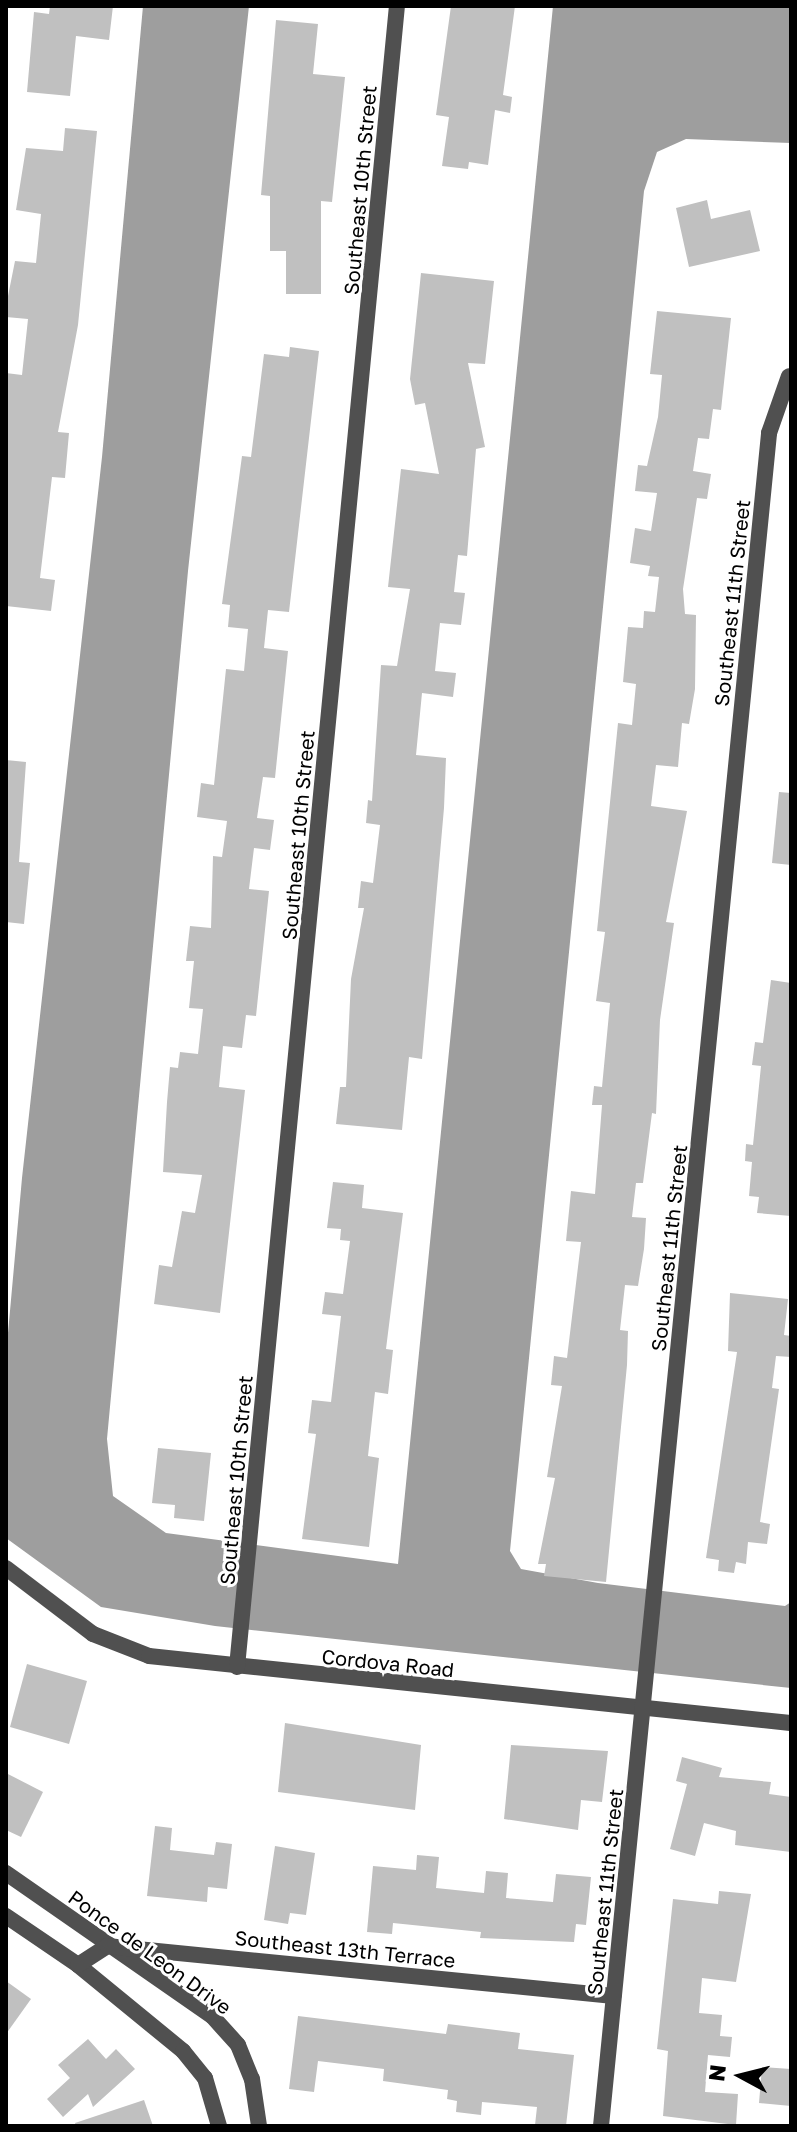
<!DOCTYPE html>
<style>
body{margin:0}
#map{position:relative;width:797px;height:2132px;overflow:hidden;background:#fff;font-family:"Golos Text",sans-serif}
div>[style]{position:absolute}
.water>*{inset:0;background:#9e9e9e}
.building>*{inset:0;background:#c0c0c0}
.minor>*{height:16px;margin:-8px;padding:0 8px;transform-origin:8px;border-radius:8px;background:#505050}
span{translate:-50% -50%;white-space:nowrap;text-align:center;line-height:1.15;-webkit-text-stroke:6px #fff;paint-order:stroke}
.street-label{font-size:20px;color:#000}
.frame{position:absolute;inset:0;border:8px solid #000;pointer-events:none}
.north{position:absolute;left:701px;top:2036px;width:80px;height:80px;-webkit-text-stroke:6px #fff;paint-order:stroke;rotate:277deg;font-size:22px;font-weight:700;line-height:32px;text-align:center;color:#000}
.north::after{content:'';display:block;margin:auto;width:28px;height:36px;background:#000;clip-path:polygon(50% 0,100% 100%,50% 72%,0 100%)}
</style>
<div id="map">
<div class="water">
<i style="clip-path:polygon(143px 6px,249px 6px,188px 571px,107px 1439px,113px 1496px,166px 1533px,398px 1564px,553px 6px,791px 6px,791px 143px,686px 139px,657px 152px,644px 191px,510px 1551px,521px 1569px,598px 1583px,785px 1606px,791px 1602px,791px 1688px,215px 1626px,101px 1607px,6px 1538px,6px 1355px,22px 1178px,102px 457px)"></i>
</div>
<div class="building">
<i style="clip-path:polygon(50px 6px,113px 6px,109px 40px,76px 36px,70px 96px,27px 92px,34px 12px,49px 14px)"></i>
<i style="clip-path:polygon(451px 6px,515px 6px,503px 95px,512px 97px,510px 113px,495px 110px,488px 165px,469px 162px,468px 169px,442px 166px,449px 117px,436px 115px)"></i>
<i style="clip-path:polygon(276px 20px,318px 24px,313px 74px,345px 77px,332px 202px,321px 201px,321px 294px,286px 294px,286px 251px,270px 251px,270px 196px,261px 195px)"></i>
<i style="clip-path:polygon(65px 128px,97px 131px,78px 325px,58px 432px,69px 433px,65px 478px,52px 477px,40px 578px,55px 580px,51px 611px,6px 606px,6px 373px,22px 375px,28px 319px,6px 317px,6px 306px,15px 261px,36px 263px,41px 214px,16px 210px,26px 148px,63px 151px)"></i>
<i style="clip-path:polygon(707px 200px,711px 219px,750px 210px,760px 251px,689px 267px,676px 208px)"></i>
<i style="clip-path:polygon(421px 273px,494px 281px,485px 364px,468px 363px,485px 447px,476px 449px,467px 556px,458px 555px,454px 592px,465px 593px,461px 625px,440px 623px,435px 671px,456px 673px,453px 697px,422px 693px,416px 755px,446px 758px,444px 808px,422px 1059px,409px 1057px,402px 1130px,336px 1124px,340px 1087px,346px 1087px,351px 979px,364px 908px,358px 908px,361px 881px,373px 883px,380px 825px,366px 823px,368px 800px,372px 801px,381px 665px,397px 666px,410px 589px,388px 587px,401px 469px,439px 474px,425px 403px,415px 405px,410px 379px)"></i>
<i style="clip-path:polygon(657px 311px,731px 318px,721px 410px,713px 409px,709px 439px,698px 438px,693px 471px,711px 474px,707px 499px,697px 498px,683px 589px,685px 614px,696px 615px,695px 689px,689px 724px,682px 723px,678px 767px,656px 765px,651px 806px,687px 811px,666px 922px,674px 923px,660px 1020px,656px 1114px,652px 1113px,643px 1183px,636px 1183px,632px 1217px,646px 1218px,644px 1249px,638px 1286px,625px 1285px,620px 1330px,628px 1331px,627px 1365px,606px 1582px,544px 1576px,546px 1564px,538px 1564px,555px 1478px,547px 1477px,562px 1386px,551px 1385px,554px 1356px,567px 1358px,581px 1242px,566px 1241px,571px 1191px,595px 1194px,602px 1105px,592px 1105px,594px 1086px,602px 1087px,610px 1003px,596px 1001px,605px 932px,597px 931px,618px 723px,632px 725px,636px 684px,623px 682px,628px 627px,643px 628px,644px 611px,655px 612px,659px 577px,648px 576px,650px 566px,630px 563px,635px 528px,651px 531px,657px 493px,635px 491px,638px 465px,647px 466px,658px 417px,662px 375px,650px 374px)"></i>
<i style="clip-path:polygon(290px 347px,319px 351px,289px 612px,268px 610px,264px 648px,288px 651px,275px 778px,263px 777px,257px 818px,274px 820px,270px 850px,254px 848px,249px 889px,269px 891px,256px 1016px,246px 1015px,242px 1048px,223px 1046px,219px 1087px,245px 1090px,220px 1313px,154px 1304px,159px 1265px,172px 1267px,182px 1211px,195px 1213px,202px 1175px,163px 1172px,167px 1102px,170px 1067px,178px 1068px,180px 1052px,198px 1054px,203px 1009px,189px 1008px,194px 961px,186px 961px,190px 926px,211px 928px,213px 856px,222px 857px,227px 821px,197px 817px,201px 783px,214px 785px,226px 669px,244px 671px,248px 629px,228px 627px,230px 605px,222px 604px,242px 456px,251px 457px,264px 354px,289px 357px)"></i>
<i style="clip-path:polygon(6px 760px,26px 762px,19px 862px,30px 863px,24px 924px,6px 922px)"></i>
<i style="clip-path:polygon(779px 792px,791px 793px,791px 865px,772px 863px)"></i>
<i style="clip-path:polygon(771px 980px,791px 983px,791px 1216px,757px 1213px,759px 1197px,749px 1196px,752px 1162px,745px 1161px,746px 1144px,753px 1145px,761px 1066px,752px 1065px,755px 1042px,763px 1043px)"></i>
<i style="clip-path:polygon(333px 1182px,364px 1185px,362px 1208px,403px 1213px,386px 1349px,393px 1350px,388px 1394px,375px 1392px,368px 1456px,379px 1458px,369px 1547px,302px 1539px,316px 1434px,308px 1433px,312px 1400px,331px 1402px,341px 1316px,322px 1314px,325px 1292px,343px 1294px,350px 1241px,340px 1240px,341px 1229px,327px 1228px)"></i>
<i style="clip-path:polygon(730px 1293px,788px 1299px,784px 1335px,791px 1336px,791px 1357px,776px 1356px,772px 1388px,779px 1389px,760px 1522px,770px 1524px,767px 1544px,748px 1542px,746px 1564px,736px 1562px,734px 1573px,718px 1571px,719px 1560px,706px 1558px,737px 1352px,728px 1351px)"></i>
<i style="clip-path:polygon(158px 1448px,211px 1453px,204px 1521px,174px 1518px,175px 1505px,152px 1503px)"></i>
<i style="clip-path:polygon(27px 1664px,87px 1681px,69px 1744px,10px 1727px)"></i>
<i style="clip-path:polygon(285px 1723px,421px 1745px,415px 1810px,278px 1792px)"></i>
<i style="clip-path:polygon(511px 1745px,608px 1751px,602px 1802px,581px 1800px,578px 1830px,504px 1819px)"></i>
<i style="clip-path:polygon(682px 1757px,722px 1768px,719px 1777px,771px 1782px,769px 1794px,791px 1797px,791px 1852px,735px 1845px,736px 1831px,704px 1823px,695px 1856px,670px 1849px,687px 1784px,676px 1781px)"></i>
<i style="clip-path:polygon(6px 1773px,43px 1792px,21px 1837px,6px 1830px)"></i>
<i style="clip-path:polygon(155px 1826px,172px 1828px,170px 1850px,214px 1855px,216px 1842px,232px 1844px,227px 1889px,208px 1887px,207px 1902px,147px 1896px)"></i>
<i style="clip-path:polygon(275px 1846px,315px 1853px,306px 1915px,290px 1913px,288px 1924px,264px 1920px)"></i>
<i style="clip-path:polygon(417px 1855px,439px 1857px,436px 1888px,484px 1893px,486px 1871px,508px 1873px,506px 1898px,553px 1902px,556px 1874px,591px 1877px,586px 1925px,576px 1924px,574px 1942px,480px 1938px,481px 1932px,393px 1923px,392px 1934px,367px 1932px,373px 1866px,416px 1870px)"></i>
<i style="clip-path:polygon(719px 1891px,751px 1894px,736px 1982px,702px 1978px,699px 2013px,722px 2015px,720px 2036px,732px 2037px,730px 2057px,708px 2055px,705px 2092px,738px 2094px,736px 2125px,663px 2116px,668px 2051px,657px 2049px,673px 1899px,718px 1904px)"></i>
<i style="clip-path:polygon(6px 1981px,31px 1999px,6px 2034px)"></i>
<i style="clip-path:polygon(298px 2016px,446px 2034px,448px 2024px,520px 2033px,518px 2049px,574px 2055px,566px 2126px,535px 2125px,537px 2107px,482px 2102px,481px 2115px,456px 2112px,457px 2101px,447px 2099px,448px 2090px,383px 2081px,384px 2069px,318px 2061px,314px 2092px,289px 2089px)"></i>
<i style="clip-path:polygon(88px 2039px,106px 2059px,116px 2049px,135px 2069px,93px 2107px,88px 2094px,63px 2117px,47px 2099px,70px 2078px,58px 2065px)"></i>
<i style="clip-path:polygon(762px 2067px,791px 2069px,791px 2106px,759px 2103px)"></i>
<i style="clip-path:polygon(144px 2100px,153px 2126px,76px 2126px,75px 2123px)"></i>
</div>
<div class="minor">
<i style="left:6px;top:1568px;width:109px;rotate:37.2deg"></i>
<i style="left:93px;top:1634px;width:60px;rotate:21.4deg"></i>
<i style="left:149px;top:1656px;width:645px;rotate:5.96deg"></i>
<i style="left:237px;top:1667px;width:1669px;rotate:-84.5deg"></i>
<i style="left:6px;top:1873px;width:251px;rotate:34.8deg"></i>
<i style="left:212px;top:2016px;width:39px;rotate:48deg"></i>
<i style="left:238px;top:2045px;width:37px;rotate:68deg"></i>
<i style="left:252px;top:2079px;width:48px;rotate:81.5deg"></i>
<i style="left:6px;top:1916px;width:87px;rotate:34.2deg"></i>
<i style="left:78px;top:1965px;width:136px;rotate:39.3deg"></i>
<i style="left:183px;top:2051px;width:35px;rotate:51deg"></i>
<i style="left:205px;top:2078px;width:50px;rotate:73.7deg"></i>
<i style="left:78px;top:1965px;width:35px;rotate:-33deg"></i>
<i style="left:107px;top:1946px;width:509px;rotate:5.63deg"></i>
<i style="left:601px;top:2126px;width:1701px;rotate:-84.33deg"></i>
<i style="left:769px;top:433px;width:60px;rotate:-70.7deg"></i>
</div>
<div class="street-label">
<span style="left:360px;top:190px;rotate:-85deg">Southeast 10th Street</span>
<span style="left:732px;top:603px;rotate:-84deg">Southeast 11th Street</span>
<span style="left:298px;top:835px;rotate:-85deg">Southeast 10th Street</span>
<span style="left:669px;top:1248px;rotate:-84deg">Southeast 11th Street</span>
<span style="left:236px;top:1480px;rotate:-85deg">Southeast 10th Street</span>
<span style="left:388px;top:1663px;rotate:6deg">Cordova Road</span>
<span style="left:605px;top:1892px;rotate:-84deg">Southeast 11th Street</span>
<span style="left:345px;top:1949px;rotate:6deg">Southeast 13th Terrace</span>
<span style="left:150px;top:1952px;rotate:36deg">Ponce de Leon Drive</span>
</div>
<div class="frame"></div>
<div class="north">N</div>
</div>
